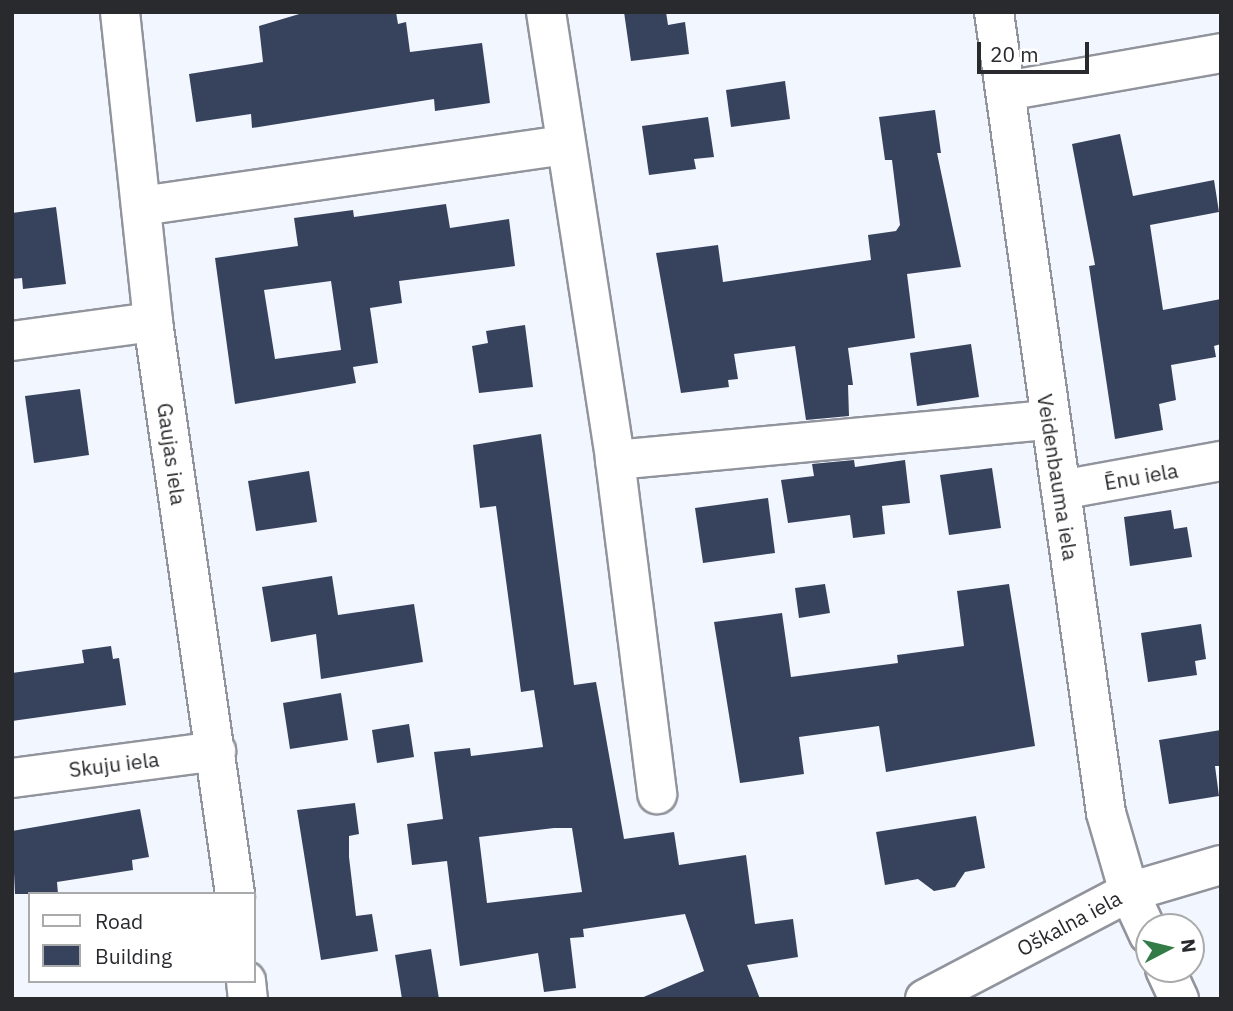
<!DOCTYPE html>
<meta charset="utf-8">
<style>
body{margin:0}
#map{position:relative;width:1233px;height:1011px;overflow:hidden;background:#f2f6fe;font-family:"IBM Plex Sans",sans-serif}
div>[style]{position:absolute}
.building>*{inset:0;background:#37425d}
.roads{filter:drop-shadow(2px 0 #91949c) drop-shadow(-2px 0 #91949c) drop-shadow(0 2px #91949c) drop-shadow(0 -2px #91949c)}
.street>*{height:38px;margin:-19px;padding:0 19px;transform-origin:19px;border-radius:19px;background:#fff}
span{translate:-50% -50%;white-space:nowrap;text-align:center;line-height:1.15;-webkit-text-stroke:7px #fff;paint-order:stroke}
.street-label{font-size:21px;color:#292a2d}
.frame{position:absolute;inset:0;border:14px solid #292a2d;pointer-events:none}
.legend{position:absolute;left:28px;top:892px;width:228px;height:91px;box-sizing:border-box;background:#fff;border:2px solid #a9aaab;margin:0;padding:9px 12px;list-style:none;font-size:21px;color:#292a2d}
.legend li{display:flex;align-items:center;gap:14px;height:35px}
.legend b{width:35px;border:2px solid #a9aaab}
.north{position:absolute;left:1135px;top:913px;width:70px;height:70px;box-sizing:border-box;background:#fff;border:2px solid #a9aaab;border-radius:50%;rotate:83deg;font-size:19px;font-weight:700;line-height:28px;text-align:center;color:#292a2d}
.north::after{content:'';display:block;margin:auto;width:24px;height:32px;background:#337c48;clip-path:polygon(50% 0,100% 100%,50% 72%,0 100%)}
.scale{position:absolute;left:977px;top:42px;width:112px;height:32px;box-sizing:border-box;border:4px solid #292a2d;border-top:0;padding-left:9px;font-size:21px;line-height:24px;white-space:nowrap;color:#292a2d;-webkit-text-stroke:5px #fff;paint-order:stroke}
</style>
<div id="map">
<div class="building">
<i style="clip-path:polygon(306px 12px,396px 12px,398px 24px,406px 22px,410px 52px,482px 43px,490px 103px,435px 111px,434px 99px,252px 128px,251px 114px,196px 122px,189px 74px,263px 62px,259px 26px)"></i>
<i style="clip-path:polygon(624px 12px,666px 12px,668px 25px,685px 22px,689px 54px,631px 61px)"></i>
<i style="clip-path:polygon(785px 81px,790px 119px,731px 127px,726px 90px)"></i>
<i style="clip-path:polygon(935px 110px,941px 153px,937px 153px,961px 267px,907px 274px,915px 338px,848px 348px,853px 385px,848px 385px,849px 416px,806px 420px,795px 346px,734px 354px,738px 379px,728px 380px,729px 387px,681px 393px,656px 253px,718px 245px,723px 282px,871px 260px,868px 235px,896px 231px,900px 225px,892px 160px,885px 160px,879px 117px)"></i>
<i style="clip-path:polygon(708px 117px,714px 157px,694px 159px,696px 169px,649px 175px,642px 126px)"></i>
<i style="clip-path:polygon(1120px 134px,1133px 196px,1214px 180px,1219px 212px,1150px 225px,1163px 310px,1221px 299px,1221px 344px,1214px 346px,1216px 357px,1171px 365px,1176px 400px,1159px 404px,1163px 430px,1115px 439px,1089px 266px,1095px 265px,1072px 144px)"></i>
<i style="clip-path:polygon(evenodd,446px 204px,450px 228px,509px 219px,515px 266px,399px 281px,402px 303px,370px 308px,378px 363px,353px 367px,356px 383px,235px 404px,215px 258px,298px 246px,294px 218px,353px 210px,354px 217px,446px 204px,331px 281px,341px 350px,275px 359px,264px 290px,331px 281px)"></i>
<i style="clip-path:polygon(56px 207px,66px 284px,23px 289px,22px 278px,12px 279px,12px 213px)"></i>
<i style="clip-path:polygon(525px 325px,533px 387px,479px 393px,472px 346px,488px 343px,486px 331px)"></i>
<i style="clip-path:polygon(971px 344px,979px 397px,917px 406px,910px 353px)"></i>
<i style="clip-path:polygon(80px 389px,89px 455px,34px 463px,25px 396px)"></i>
<i style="clip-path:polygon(evenodd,541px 434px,574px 685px,596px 682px,624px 839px,674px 832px,679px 865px,746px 855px,755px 924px,793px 919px,798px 957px,747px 965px,760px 999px,639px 999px,704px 971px,685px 914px,583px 929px,584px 937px,570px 938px,576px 988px,544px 992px,538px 953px,460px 966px,447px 861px,412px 865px,407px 824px,443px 819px,434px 752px,470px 748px,471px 756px,543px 747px,534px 690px,521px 692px,496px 506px,480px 508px,473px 445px,541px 434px,554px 828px,572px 828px,582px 892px,487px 903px,479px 837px,554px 828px)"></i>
<i style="clip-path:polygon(854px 460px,855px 467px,905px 460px,910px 503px,882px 506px,885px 534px,853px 538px,850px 515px,788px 523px,781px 480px,814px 476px,812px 464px)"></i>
<i style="clip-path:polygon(992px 468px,1001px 528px,949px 535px,940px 475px)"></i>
<i style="clip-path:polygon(309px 471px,317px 522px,256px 531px,248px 481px)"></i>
<i style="clip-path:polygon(768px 498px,775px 553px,703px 563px,695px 508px)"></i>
<i style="clip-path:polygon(1171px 510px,1174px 529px,1187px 527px,1192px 557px,1130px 566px,1124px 517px)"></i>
<i style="clip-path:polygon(332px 576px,338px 615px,414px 604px,423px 662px,321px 679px,316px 634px,271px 642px,262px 587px)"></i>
<i style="clip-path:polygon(825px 584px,830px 613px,799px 618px,795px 588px)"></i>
<i style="clip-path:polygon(1009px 584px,1035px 746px,886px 772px,879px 726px,799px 737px,804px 774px,740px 783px,714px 622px,782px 613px,791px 677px,898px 663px,897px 655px,964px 646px,957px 591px)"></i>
<i style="clip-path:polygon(1201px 624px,1206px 659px,1195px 661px,1197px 675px,1148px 682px,1141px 633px)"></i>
<i style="clip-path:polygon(111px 646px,113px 659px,119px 658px,126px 705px,12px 721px,12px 673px,84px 663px,82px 650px)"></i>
<i style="clip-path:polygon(341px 693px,348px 740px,290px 749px,283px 703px)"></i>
<i style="clip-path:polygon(409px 724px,414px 757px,377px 763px,372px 730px)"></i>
<i style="clip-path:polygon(1221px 730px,1221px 766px,1215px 766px,1219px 796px,1169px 804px,1159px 740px)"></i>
<i style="clip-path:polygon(355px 803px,359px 834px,349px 836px,349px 857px,356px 916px,372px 914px,378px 951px,321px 960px,297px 810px)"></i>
<i style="clip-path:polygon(140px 809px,149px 857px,132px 860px,133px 870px,57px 882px,58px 894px,15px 894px,12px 831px)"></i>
<i style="clip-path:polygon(976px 816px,985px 868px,965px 872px,955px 887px,934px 891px,918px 879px,885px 885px,876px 832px)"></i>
<i style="clip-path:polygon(431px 949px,439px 999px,402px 999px,395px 955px)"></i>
</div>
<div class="roads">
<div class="street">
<i style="left:120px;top:12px;width:312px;rotate:83.9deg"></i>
<i style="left:153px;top:322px;width:578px;rotate:81.84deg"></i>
<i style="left:546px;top:12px;width:453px;rotate:81.2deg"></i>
<i style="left:615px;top:460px;width:337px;rotate:82.8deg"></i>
<i style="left:994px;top:12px;width:809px;rotate:82.04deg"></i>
<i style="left:1106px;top:813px;width:82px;rotate:73.8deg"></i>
<i style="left:1129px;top:892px;width:47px;rotate:65.1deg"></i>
<i style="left:1006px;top:91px;width:218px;rotate:-10deg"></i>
<i style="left:141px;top:206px;width:429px;rotate:-8.2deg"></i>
<i style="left:12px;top:341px;width:142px;rotate:-7.7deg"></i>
<i style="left:615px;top:460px;width:435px;rotate:-5.3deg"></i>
<i style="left:1061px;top:490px;width:163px;rotate:-10.3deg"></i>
<i style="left:12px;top:778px;width:206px;rotate:-7.5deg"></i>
<i style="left:1165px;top:969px;width:33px;rotate:65deg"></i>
<i style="left:246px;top:981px;width:18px;rotate:84deg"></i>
<i style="left:925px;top:999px;width:230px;rotate:-27.7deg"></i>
<i style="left:1129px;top:892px;width:96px;rotate:-16.4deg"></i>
</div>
</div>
<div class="street-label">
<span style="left:172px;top:454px;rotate:82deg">Gaujas iela</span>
<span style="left:1141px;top:476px;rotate:-10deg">Ēnu iela</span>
<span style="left:1058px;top:477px;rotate:81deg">Veidenbauma iela</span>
<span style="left:114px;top:764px;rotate:-7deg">Skuju iela</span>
<span style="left:1069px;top:923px;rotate:-28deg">Oškalna iela</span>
</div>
<div class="frame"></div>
<ul class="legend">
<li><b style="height:9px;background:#fff"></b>Road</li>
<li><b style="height:19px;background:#37425d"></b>Building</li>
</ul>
<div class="north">N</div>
<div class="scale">20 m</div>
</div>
